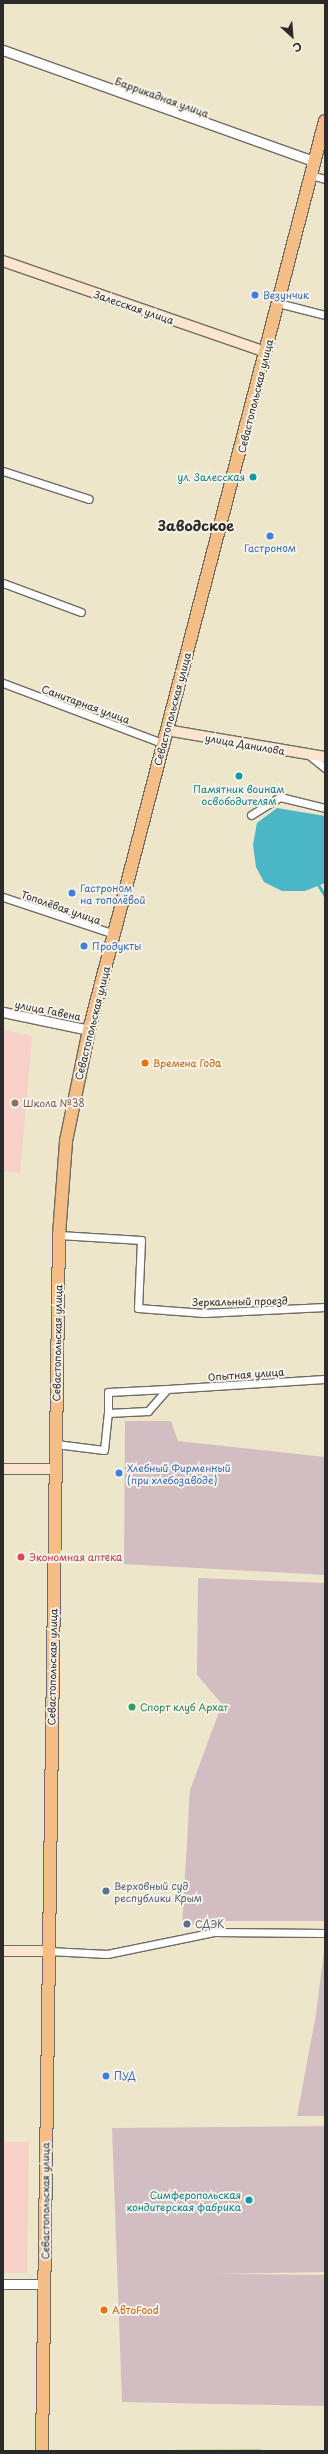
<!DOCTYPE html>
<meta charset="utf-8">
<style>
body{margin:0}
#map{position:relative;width:328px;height:2454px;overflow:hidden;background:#ede6ca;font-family:"Playpen Sans",sans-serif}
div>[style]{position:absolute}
.built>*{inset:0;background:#f7d0ca}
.industrial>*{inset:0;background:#d2bec2}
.green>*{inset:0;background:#add47e}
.water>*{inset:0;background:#4ab6c6}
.stream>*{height:2.5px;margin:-1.25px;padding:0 1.25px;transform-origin:1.25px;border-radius:1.25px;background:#4ab6c6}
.roads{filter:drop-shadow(1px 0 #6f6c63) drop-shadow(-1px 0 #6f6c63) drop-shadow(0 1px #6f6c63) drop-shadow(0 -1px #6f6c63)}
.minor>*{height:7px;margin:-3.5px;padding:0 3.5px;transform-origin:3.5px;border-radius:3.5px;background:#fff}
.tertiary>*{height:9px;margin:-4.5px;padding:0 4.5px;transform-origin:4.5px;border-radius:4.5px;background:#fff}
.secondary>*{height:10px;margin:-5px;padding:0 5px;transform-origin:5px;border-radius:5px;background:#fbe5cf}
.primary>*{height:12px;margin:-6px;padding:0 6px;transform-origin:6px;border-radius:6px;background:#f6be87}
.dots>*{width:11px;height:11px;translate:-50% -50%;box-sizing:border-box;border:2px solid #f7f3e8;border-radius:50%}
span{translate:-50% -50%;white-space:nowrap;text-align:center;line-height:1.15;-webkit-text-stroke:4px #f7f3e8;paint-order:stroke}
.street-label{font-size:10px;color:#2b2b2b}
.shop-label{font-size:10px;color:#366cbe}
.left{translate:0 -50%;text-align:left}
.culture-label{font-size:10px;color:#0d838f}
.right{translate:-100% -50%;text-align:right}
.food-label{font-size:10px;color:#c56008}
.education-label{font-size:10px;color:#785e54}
.health-label{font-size:10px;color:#be3a42}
.leisure-label{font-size:10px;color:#27864d}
.service-label{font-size:10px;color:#4e5e75}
.district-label{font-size:14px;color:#2b2b2b;font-weight:700}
.frame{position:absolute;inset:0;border:4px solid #2b2b2b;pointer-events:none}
.north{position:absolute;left:272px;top:16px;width:40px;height:40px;-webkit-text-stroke:3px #f7f3e8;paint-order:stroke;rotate:154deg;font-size:11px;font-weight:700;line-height:16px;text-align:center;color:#2b2b2b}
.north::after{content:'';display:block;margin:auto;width:14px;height:18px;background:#2b2b2b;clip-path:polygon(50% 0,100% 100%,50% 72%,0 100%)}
</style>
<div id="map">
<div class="built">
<i style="clip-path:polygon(3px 1030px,32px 1036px,20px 1173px,3px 1171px)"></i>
<i style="clip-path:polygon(3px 2142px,29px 2142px,27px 2273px,3px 2273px)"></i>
</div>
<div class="industrial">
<i style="clip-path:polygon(125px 1421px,171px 1421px,178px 1441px,325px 1457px,325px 1575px,124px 1564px)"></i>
<i style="clip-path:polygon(198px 1578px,325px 1583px,325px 1921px,209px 1921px,182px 1927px,190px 1790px,222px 1704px,197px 1675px)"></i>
<i style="clip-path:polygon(325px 1942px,325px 2116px,297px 2116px,316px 2014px)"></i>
<i style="clip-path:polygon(325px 2126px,325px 2272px,215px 2274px,325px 2275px,325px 2406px,122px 2402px,112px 2128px)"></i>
</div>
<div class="green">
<i style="clip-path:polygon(261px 2449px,261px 2451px,161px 2450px)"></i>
</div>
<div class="water">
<i style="clip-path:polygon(277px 808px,325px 816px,325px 883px,305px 891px,282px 891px,264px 882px,256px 867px,253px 845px,257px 823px)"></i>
</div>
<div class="stream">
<i style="left:318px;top:884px;width:13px;rotate:58deg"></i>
</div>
<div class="roads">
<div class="minor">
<i style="left:311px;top:175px;width:15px;rotate:16deg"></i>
<i style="left:278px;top:303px;width:49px;rotate:14.3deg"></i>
<i style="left:3px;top:471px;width:90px;rotate:18deg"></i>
<i style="left:3px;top:583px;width:83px;rotate:20.4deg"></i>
<i style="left:3px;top:683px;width:170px;rotate:20.7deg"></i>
<i style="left:309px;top:755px;width:21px;rotate:39deg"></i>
<i style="left:251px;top:815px;width:34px;rotate:-32deg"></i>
<i style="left:280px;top:797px;width:46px;rotate:13.7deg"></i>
<i style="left:3px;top:897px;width:117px;rotate:18.4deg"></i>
<i style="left:59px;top:1235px;width:82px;rotate:3.5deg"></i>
<i style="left:141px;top:1240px;width:68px;rotate:92.5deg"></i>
<i style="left:138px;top:1308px;width:66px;rotate:4.3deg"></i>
<i style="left:204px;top:1313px;width:121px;rotate:-2.8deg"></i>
<i style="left:108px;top:1413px;width:21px;rotate:-90deg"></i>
<i style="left:108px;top:1392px;width:59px;rotate:-2.9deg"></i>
<i style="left:56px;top:1444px;width:48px;rotate:7.1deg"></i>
<i style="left:104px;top:1450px;width:37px;rotate:-84deg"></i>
<i style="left:108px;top:1413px;width:40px;rotate:-2.9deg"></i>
<i style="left:148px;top:1411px;width:29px;rotate:-49deg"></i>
<i style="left:167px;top:1389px;width:158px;rotate:-3.6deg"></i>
<i style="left:48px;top:1951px;width:59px;rotate:2.9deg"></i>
<i style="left:107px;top:1954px;width:109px;rotate:-11.6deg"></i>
<i style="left:214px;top:1932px;width:111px;rotate:0.5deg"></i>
</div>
<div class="tertiary">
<i style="left:3px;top:50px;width:331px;rotate:19.7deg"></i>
<i style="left:3px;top:1012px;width:88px;rotate:11.8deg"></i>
<i style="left:3px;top:2284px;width:42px"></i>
</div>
<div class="secondary">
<i style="left:3px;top:261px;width:278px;rotate:19.1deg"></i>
<i style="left:166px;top:730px;width:161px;rotate:9.6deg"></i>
<i style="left:3px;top:1469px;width:52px"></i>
<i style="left:3px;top:1951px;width:45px"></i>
</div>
<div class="primary">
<i style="left:42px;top:2451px;width:1216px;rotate:-89.2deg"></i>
<i style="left:59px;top:1235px;width:94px;rotate:-85.7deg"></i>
<i style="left:66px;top:1141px;width:113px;rotate:-78.3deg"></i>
<i style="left:89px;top:1030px;width:939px;rotate:-75.45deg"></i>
</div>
</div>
<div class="dots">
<i style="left:255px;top:295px;background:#3f7fe0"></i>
<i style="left:253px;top:477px;background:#0f9aa8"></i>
<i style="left:270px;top:536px;background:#3f7fe0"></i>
<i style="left:239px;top:776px;background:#0f9aa8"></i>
<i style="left:72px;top:893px;background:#3f7fe0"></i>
<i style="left:84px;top:946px;background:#3f7fe0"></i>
<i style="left:145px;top:1063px;background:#e8710a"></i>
<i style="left:15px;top:1103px;background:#8d6e63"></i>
<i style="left:119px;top:1473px;background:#3f7fe0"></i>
<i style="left:21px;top:1557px;background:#e0444e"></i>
<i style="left:132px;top:1707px;background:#2e9e5b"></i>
<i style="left:106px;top:1891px;background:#5c6f8a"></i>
<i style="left:187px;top:1924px;background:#5c6f8a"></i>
<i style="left:106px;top:2076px;background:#3f7fe0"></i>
<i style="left:249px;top:2200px;background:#0f9aa8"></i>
<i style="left:104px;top:2310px;background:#e8710a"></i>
</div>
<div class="street-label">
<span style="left:162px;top:97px;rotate:20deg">Баррикадная улица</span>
<span style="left:134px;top:307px;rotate:19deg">Залесская улица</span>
<span style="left:255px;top:396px;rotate:-76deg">Севастопольская улица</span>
<span style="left:86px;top:704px;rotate:20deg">Санитарная улица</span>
<span style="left:172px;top:709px;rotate:-75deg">Севастопольская улица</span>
<span style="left:245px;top:744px;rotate:10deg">улица Данилова</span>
<span style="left:61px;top:907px;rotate:19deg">Тополёвая улица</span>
<span style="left:48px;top:1010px;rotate:11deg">улица Гавена</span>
<span style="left:92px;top:1023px;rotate:-76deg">Севастопольская улица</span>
<span style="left:240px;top:1301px;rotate:-1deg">Зеркальный проезд</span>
<span style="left:57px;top:1343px;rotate:-89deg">Севастопольская улица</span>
<span style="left:246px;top:1374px;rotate:-4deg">Опытная улица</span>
<span style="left:52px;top:1667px;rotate:-89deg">Севастопольская улица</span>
<span style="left:45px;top:2201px;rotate:-90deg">Севастопольская улица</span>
</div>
<div class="shop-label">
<span class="left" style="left:263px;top:295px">Везунчик</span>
<span style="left:270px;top:548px">Гастроном</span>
<span class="left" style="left:80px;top:893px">Гастроном<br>на тополёвой</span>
<span class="left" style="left:92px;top:946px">Продукты</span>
<span class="left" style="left:127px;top:1473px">Хлебный Фирменный<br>(при хлебозаводе)</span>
<span class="left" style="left:114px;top:2076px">ПУД</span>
</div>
<div class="culture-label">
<span class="right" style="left:245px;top:477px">ул. Залесская</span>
<span style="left:239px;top:794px">Памятник воинам<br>освободителям</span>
<span class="right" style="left:241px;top:2200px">Симферопольская<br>кондитерская фабрика</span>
</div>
<div class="food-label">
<span class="left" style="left:153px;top:1063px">Времена Года</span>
<span class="left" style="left:112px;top:2310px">АвтоFood</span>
</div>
<div class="education-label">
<span class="left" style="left:23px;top:1103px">Школа №38</span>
</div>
<div class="health-label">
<span class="left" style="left:29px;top:1557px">Экономная аптека</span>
</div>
<div class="leisure-label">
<span class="left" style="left:140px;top:1707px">Спорт клуб Архат</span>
</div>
<div class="service-label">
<span class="left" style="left:114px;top:1891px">Верховный суд<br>республики Крым</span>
<span class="left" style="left:195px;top:1924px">СДЭК</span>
</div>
<div class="district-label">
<span style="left:196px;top:526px">Заводское</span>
</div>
<div class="frame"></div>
<div class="north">С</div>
</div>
